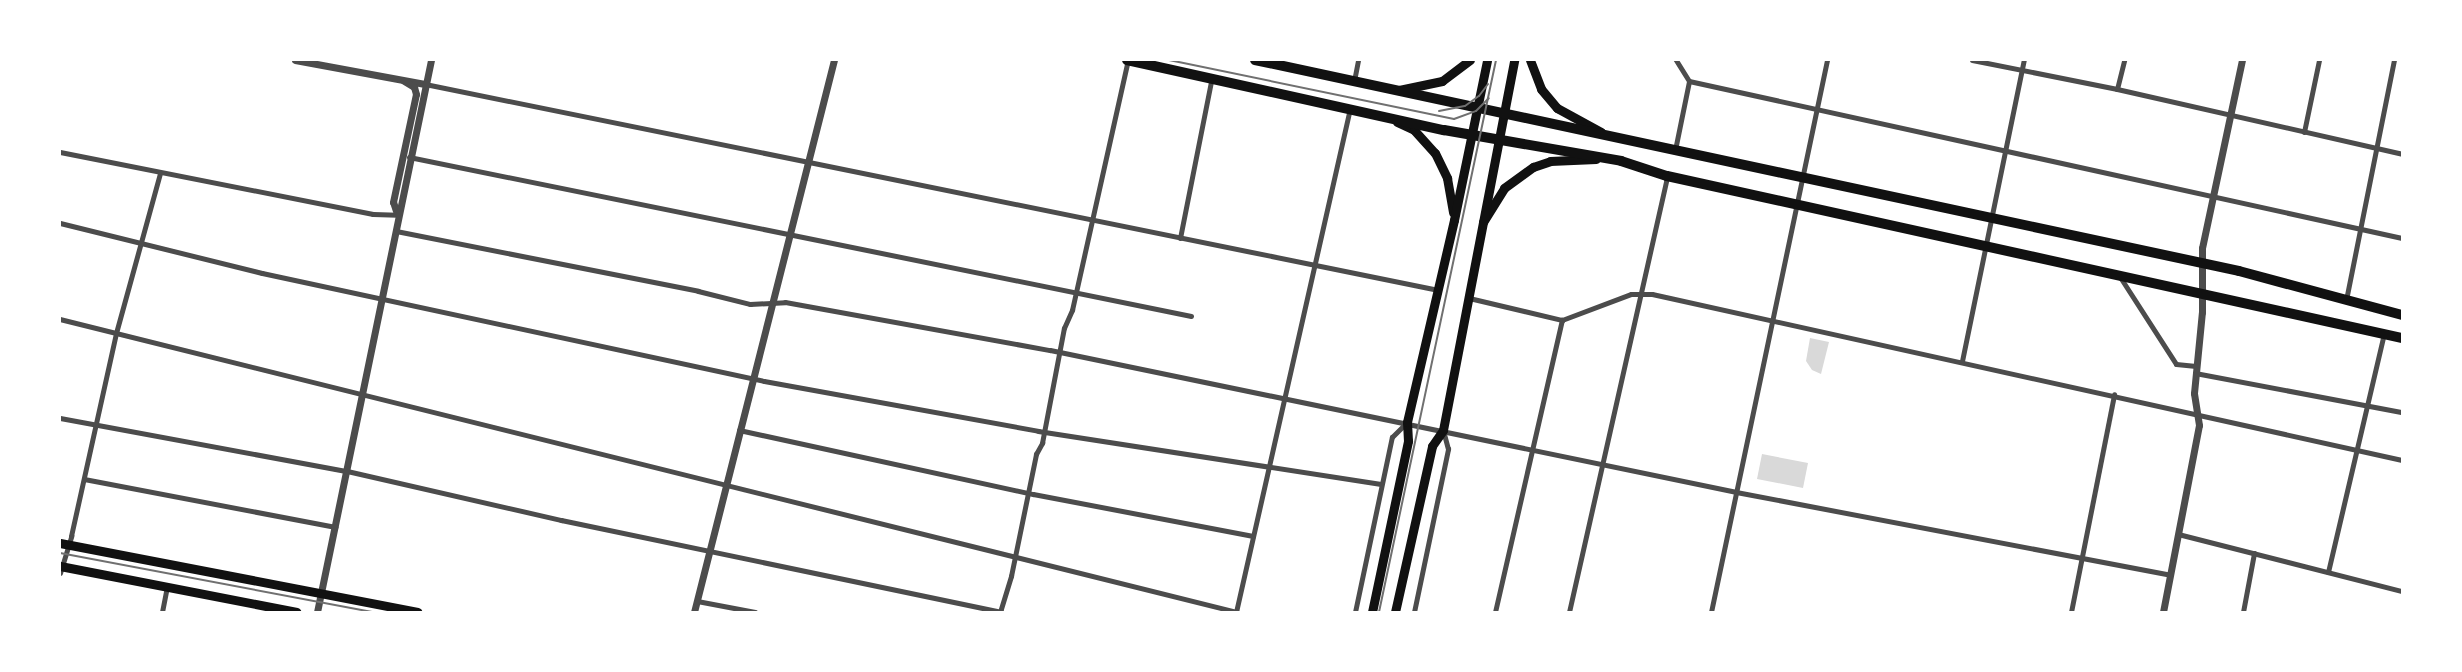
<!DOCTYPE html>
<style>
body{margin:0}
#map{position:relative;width:2462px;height:672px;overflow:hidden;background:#fff;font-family:Bitter,serif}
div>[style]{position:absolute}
.water>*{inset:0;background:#d9d9d9}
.pedestrian>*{height:4.5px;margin:-2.25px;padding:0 2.25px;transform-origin:2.25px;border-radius:2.25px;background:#4c4c4c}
.minor>*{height:5px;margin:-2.5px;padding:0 2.5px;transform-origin:2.5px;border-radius:2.5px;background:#4c4c4c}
.tertiary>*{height:7px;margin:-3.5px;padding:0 3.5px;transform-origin:3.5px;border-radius:3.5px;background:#4c4c4c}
.primary>*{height:9px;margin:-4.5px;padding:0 4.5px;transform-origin:4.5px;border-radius:4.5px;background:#111}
.trunk>*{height:10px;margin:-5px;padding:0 5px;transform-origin:5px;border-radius:5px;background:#111}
.tram>*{height:2px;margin:-1px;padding:0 1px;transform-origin:1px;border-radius:1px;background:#707070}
span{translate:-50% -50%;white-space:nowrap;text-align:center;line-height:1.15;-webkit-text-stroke:7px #fff;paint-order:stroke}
.frame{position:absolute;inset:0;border:61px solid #fff;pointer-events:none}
</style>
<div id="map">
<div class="water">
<i style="clip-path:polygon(1810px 338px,1829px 342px,1821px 374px,1812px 370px,1806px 361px)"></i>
<i style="clip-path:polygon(1762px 454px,1808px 463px,1803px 488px,1757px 479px)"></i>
</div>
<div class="pedestrian">
<i style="left:60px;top:319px;width:1213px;rotate:13.98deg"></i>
</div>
<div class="minor">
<i style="left:1972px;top:60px;width:148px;rotate:11.3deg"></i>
<i style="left:2117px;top:89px;width:292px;rotate:12.8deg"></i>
<i style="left:1354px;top:81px;width:21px;rotate:-79deg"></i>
<i style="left:1689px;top:81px;width:730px;rotate:12.42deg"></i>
<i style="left:425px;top:84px;width:1034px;rotate:11.49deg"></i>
<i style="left:2117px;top:89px;width:30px;rotate:-76deg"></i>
<i style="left:2304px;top:132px;width:74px;rotate:-78.2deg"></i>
<i style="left:1675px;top:150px;width:70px;rotate:-78.5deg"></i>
<i style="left:1689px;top:81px;width:25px;rotate:-122deg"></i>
<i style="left:60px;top:152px;width:319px;rotate:11.2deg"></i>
<i style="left:373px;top:214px;width:24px;rotate:2deg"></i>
<i style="left:409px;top:157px;width:798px;rotate:11.49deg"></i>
<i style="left:60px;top:223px;width:208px;rotate:13.9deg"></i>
<i style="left:262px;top:273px;width:513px;rotate:12.14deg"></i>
<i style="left:764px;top:381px;width:279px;rotate:10.3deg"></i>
<i style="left:1038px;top:431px;width:347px;rotate:8.8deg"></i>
<i style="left:396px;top:231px;width:308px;rotate:11.2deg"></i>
<i style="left:698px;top:291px;width:54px;rotate:14deg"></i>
<i style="left:750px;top:304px;width:35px;rotate:-3deg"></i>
<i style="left:785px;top:302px;width:269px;rotate:10.3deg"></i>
<i style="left:1050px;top:350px;width:701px;rotate:11.69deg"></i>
<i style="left:1736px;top:492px;width:442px;rotate:10.8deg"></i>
<i style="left:1180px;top:238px;width:164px;rotate:-78.8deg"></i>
<i style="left:2120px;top:277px;width:103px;rotate:57.2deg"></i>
<i style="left:2176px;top:364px;width:20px;rotate:6deg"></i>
<i style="left:1469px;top:298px;width:96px;rotate:13.3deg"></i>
<i style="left:1562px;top:320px;width:74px;rotate:-20.6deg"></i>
<i style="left:1631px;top:294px;width:21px"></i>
<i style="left:1652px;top:294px;width:768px;rotate:12.48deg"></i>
<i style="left:2346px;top:300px;width:245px;rotate:-78.7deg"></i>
<i style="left:1962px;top:361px;width:307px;rotate:-78.4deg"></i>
<i style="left:2195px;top:373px;width:211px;rotate:10.7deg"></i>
<i style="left:60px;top:418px;width:292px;rotate:10.5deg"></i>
<i style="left:347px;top:471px;width:220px;rotate:12.9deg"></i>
<i style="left:561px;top:520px;width:450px;rotate:11.8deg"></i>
<i style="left:739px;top:430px;width:301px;rotate:12.3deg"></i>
<i style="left:1033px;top:494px;width:224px;rotate:10.8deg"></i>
<i style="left:84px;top:479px;width:256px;rotate:10.8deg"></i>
<i style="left:2178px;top:534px;width:231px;rotate:14.3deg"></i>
<i style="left:2328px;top:572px;width:244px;rotate:-76.8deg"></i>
<i style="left:60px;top:573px;width:39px;rotate:-73deg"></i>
<i style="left:71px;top:536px;width:208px;rotate:-77.5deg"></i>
<i style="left:116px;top:333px;width:166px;rotate:-74.6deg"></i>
<i style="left:697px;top:601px;width:59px;rotate:10.7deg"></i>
<i style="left:162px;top:612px;width:25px;rotate:-79deg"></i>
<i style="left:1000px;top:612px;width:38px;rotate:-73deg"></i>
<i style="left:1011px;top:576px;width:125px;rotate:-78.4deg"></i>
<i style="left:1036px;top:454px;width:13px;rotate:-61deg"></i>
<i style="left:1042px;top:443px;width:117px;rotate:-79.2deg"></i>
<i style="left:1064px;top:328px;width:20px;rotate:-66deg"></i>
<i style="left:1072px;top:310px;width:256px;rotate:-77.4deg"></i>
<i style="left:1236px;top:612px;width:517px;rotate:-77.25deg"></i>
<i style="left:1355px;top:612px;width:179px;rotate:-78.1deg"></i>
<i style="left:1392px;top:437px;width:21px;rotate:-45deg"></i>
<i style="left:1414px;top:612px;width:167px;rotate:-78.2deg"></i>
<i style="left:1448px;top:449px;width:20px;rotate:-105deg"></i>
<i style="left:1495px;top:612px;width:300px;rotate:-77.1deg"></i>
<i style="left:1569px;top:612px;width:447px;rotate:-77.3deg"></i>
<i style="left:1711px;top:612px;width:564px;rotate:-78.13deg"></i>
<i style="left:2071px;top:612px;width:222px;rotate:-78.8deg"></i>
<i style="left:2243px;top:612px;width:60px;rotate:-79.4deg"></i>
</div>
<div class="tertiary">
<i style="left:295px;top:60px;width:132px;rotate:10.5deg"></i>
<i style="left:396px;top:211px;width:9px;rotate:-108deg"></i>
<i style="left:393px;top:202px;width:110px;rotate:-78deg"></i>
<i style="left:416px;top:94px;width:7px;rotate:-106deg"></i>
<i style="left:414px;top:87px;width:12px;rotate:-149deg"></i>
<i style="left:317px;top:612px;width:564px;rotate:-78.33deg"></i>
<i style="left:694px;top:612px;width:569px;rotate:-75.77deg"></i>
<i style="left:2163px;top:612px;width:190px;rotate:-79.1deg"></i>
<i style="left:2199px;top:425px;width:32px;rotate:-99deg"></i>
<i style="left:2194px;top:393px;width:81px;rotate:-84.4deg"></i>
<i style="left:2202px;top:312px;width:64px;rotate:-90deg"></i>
<i style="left:2202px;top:248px;width:192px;rotate:-78deg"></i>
</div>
<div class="primary">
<i style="left:1530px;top:60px;width:31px;rotate:69deg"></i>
<i style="left:1541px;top:89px;width:25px;rotate:50deg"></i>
<i style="left:1557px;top:108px;width:50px;rotate:28.6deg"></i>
<i style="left:1399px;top:90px;width:44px;rotate:-11.8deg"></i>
<i style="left:1442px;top:81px;width:35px;rotate:-37deg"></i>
<i style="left:1397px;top:122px;width:19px;rotate:25deg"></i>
<i style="left:1414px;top:130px;width:31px;rotate:48deg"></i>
<i style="left:1435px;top:153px;width:28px;rotate:64deg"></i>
<i style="left:1447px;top:178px;width:35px;rotate:80deg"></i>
<i style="left:1483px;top:222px;width:40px;rotate:-58deg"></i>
<i style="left:1504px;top:188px;width:36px;rotate:-36deg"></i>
<i style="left:1533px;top:167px;width:18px;rotate:-19deg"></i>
<i style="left:1550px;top:161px;width:46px;rotate:-2.5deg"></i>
<i style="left:60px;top:543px;width:364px;rotate:10.9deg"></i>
<i style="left:60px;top:566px;width:241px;rotate:11deg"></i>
<i style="left:1372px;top:612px;width:175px;rotate:-78.1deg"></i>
<i style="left:1408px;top:441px;width:19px;rotate:-93deg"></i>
<i style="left:1407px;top:422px;width:207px;rotate:-76.9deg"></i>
<i style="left:1454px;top:220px;width:163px;rotate:-78.3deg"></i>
<i style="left:1395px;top:612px;width:170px;rotate:-77.4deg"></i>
<i style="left:1432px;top:446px;width:19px;rotate:-55deg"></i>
<i style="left:1443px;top:430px;width:377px;rotate:-79.1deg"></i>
</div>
<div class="trunk">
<i style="left:1127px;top:60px;width:325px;rotate:12.5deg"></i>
<i style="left:1444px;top:130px;width:180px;rotate:9.9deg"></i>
<i style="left:1621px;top:161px;width:48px;rotate:18.1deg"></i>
<i style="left:1667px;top:176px;width:753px;rotate:12.43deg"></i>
<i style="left:1255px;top:60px;width:1006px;rotate:12.1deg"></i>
<i style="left:2239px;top:271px;width:169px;rotate:15.1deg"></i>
</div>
<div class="tram">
<i style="left:1169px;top:60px;width:291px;rotate:11.7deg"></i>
<i style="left:1454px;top:119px;width:23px;rotate:-20deg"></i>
<i style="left:1476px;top:111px;width:18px;rotate:-45deg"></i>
<i style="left:1439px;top:111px;width:26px;rotate:-11deg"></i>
<i style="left:1465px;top:106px;width:17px;rotate:-36deg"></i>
<i style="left:1479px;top:96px;width:15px;rotate:-53deg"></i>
<i style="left:60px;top:553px;width:319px;rotate:10.7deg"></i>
<i style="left:1379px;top:612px;width:564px;rotate:-78.03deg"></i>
</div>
<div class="frame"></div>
</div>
